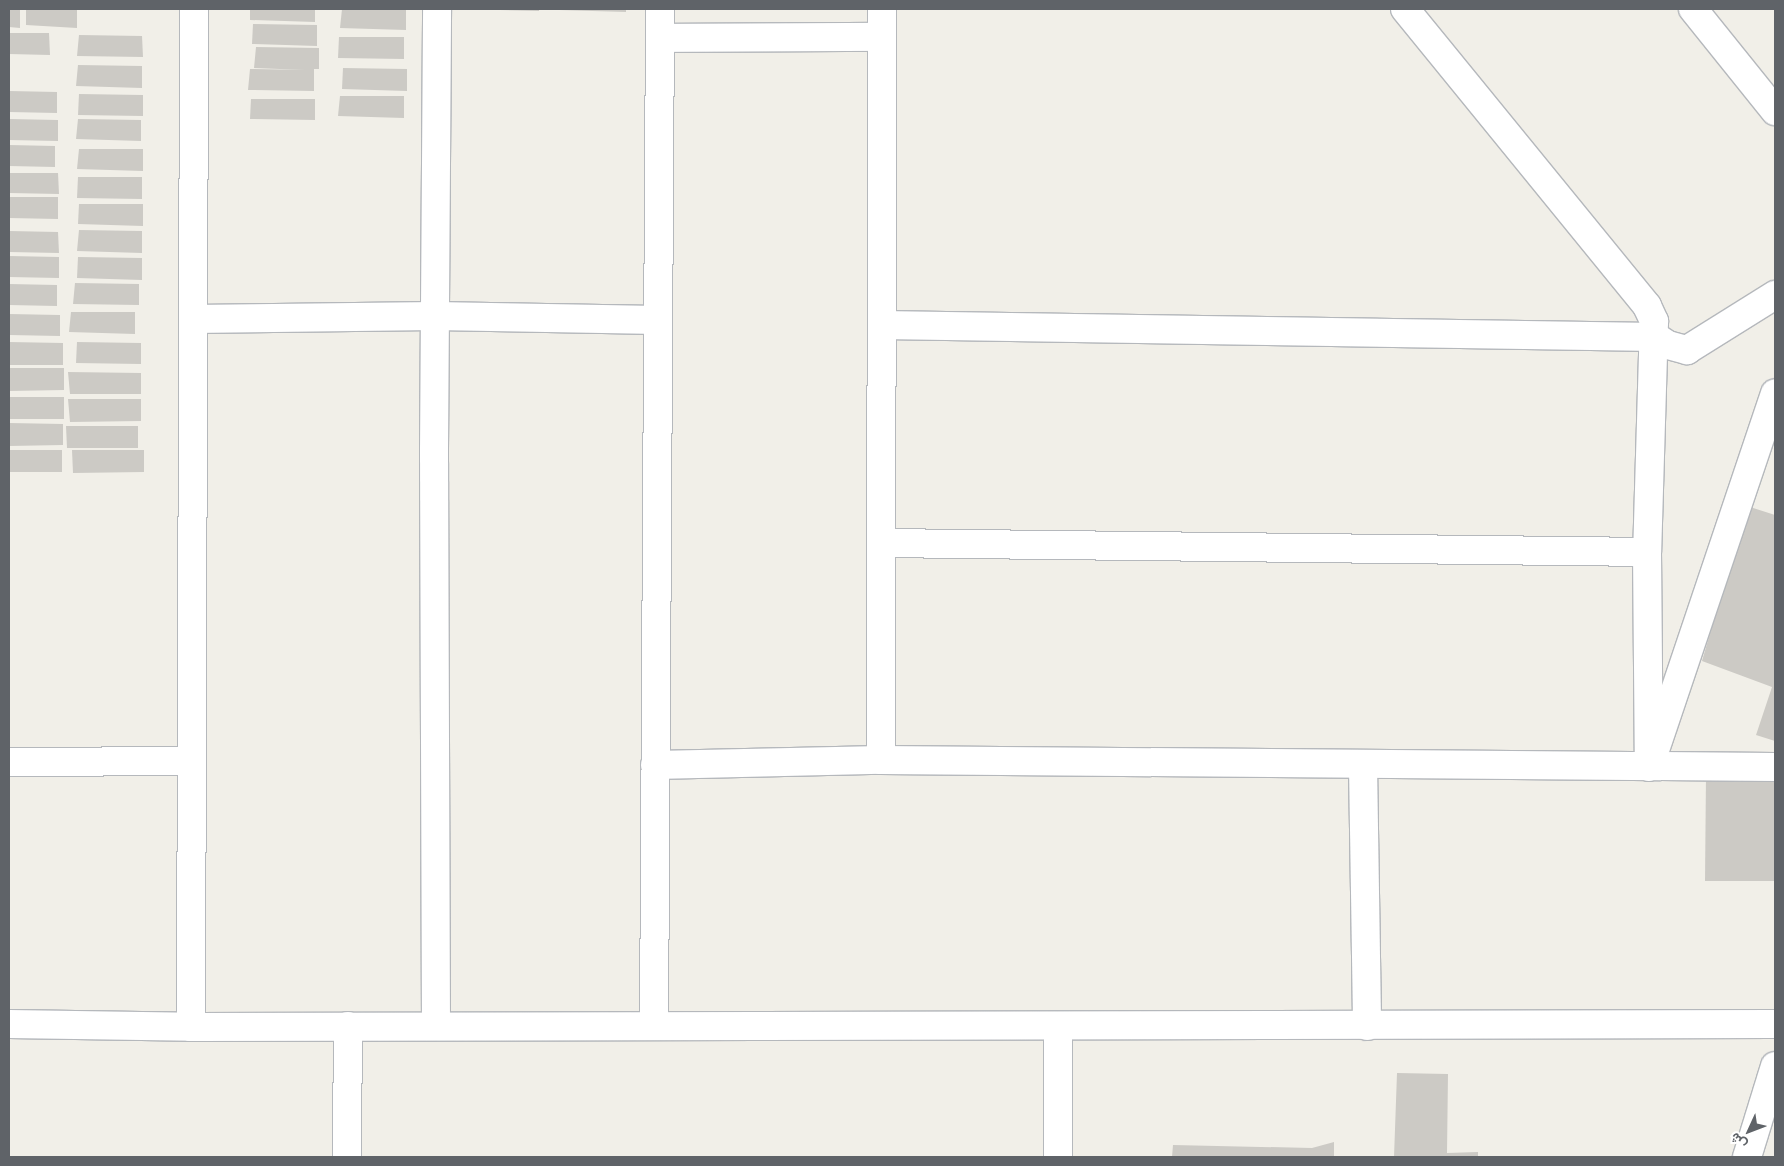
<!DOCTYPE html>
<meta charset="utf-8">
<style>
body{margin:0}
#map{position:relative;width:1784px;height:1166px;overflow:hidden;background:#f1efe8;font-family:Mulish,Vazirmatn,sans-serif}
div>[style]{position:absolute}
.building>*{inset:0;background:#cccac5}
.roads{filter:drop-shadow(1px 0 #b5b8bc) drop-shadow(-1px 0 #b5b8bc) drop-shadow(0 1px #b5b8bc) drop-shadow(0 -1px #b5b8bc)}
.minor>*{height:28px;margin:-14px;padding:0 14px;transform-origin:14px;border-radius:14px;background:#fff}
span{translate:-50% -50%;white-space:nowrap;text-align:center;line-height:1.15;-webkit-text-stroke:4px #fff;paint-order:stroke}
.frame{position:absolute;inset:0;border:10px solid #5f6368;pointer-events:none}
.north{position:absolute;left:1724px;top:1106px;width:50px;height:50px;-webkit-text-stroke:4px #fff;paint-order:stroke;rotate:227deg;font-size:14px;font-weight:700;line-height:20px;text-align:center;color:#5f6368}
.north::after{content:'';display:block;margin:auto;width:18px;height:22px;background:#5f6368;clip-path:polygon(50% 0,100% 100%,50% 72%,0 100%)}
</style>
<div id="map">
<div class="building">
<i style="clip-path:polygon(9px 9px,20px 9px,20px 28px,9px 27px)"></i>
<i style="clip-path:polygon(26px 9px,77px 9px,77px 28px,26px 25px)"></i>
<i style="clip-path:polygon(250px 9px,315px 9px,315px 22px,250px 20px)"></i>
<i style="clip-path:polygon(342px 9px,406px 9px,406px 30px,340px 28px)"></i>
<i style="clip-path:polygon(500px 9px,539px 9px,539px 11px,500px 10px)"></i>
<i style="clip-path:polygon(559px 9px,626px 9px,626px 12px,559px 10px)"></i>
<i style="clip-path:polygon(253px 24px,317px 25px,317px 46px,252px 44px)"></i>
<i style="clip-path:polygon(9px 33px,49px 33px,50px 55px,9px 54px)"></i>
<i style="clip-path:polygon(79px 35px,142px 36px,143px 57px,77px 56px)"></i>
<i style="clip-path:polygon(339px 37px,404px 37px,404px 59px,338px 58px)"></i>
<i style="clip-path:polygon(256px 47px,319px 48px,319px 69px,314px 69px,314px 91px,248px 90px,250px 69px,305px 70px,254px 68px)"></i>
<i style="clip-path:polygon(78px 65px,142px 66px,142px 88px,76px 86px)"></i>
<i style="clip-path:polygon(343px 68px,407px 69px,407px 91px,342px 89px)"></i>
<i style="clip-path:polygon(9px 91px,57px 92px,57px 113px,9px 112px)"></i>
<i style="clip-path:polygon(79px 94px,143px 95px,143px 116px,78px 115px)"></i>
<i style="clip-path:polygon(340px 96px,404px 96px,404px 118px,338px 116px)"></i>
<i style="clip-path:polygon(251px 99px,315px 99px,315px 120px,250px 119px)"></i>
<i style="clip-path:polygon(9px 119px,58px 120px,58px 141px,9px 140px)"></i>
<i style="clip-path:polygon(78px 119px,141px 120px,141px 141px,76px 139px)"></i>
<i style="clip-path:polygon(9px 145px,55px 146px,55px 167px,9px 166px)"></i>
<i style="clip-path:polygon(79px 149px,143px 149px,143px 171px,77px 169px)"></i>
<i style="clip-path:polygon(9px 173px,58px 173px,59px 194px,9px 193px)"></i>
<i style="clip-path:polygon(78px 177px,142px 177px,142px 199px,77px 198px)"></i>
<i style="clip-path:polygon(9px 197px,58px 197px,58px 219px,9px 218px)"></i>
<i style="clip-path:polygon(79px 204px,143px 204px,143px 226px,78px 224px)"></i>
<i style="clip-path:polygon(79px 230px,142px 231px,142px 253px,77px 251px)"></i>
<i style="clip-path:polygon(9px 231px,58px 232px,59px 253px,9px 252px)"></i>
<i style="clip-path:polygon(9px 256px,59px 257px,59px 278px,9px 277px)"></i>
<i style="clip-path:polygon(78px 257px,142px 258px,142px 280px,77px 278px)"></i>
<i style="clip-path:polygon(75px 283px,139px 284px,139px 305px,73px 304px)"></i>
<i style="clip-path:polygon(9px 284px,57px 285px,57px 306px,9px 305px)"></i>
<i style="clip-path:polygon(71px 312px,135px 312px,135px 334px,69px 332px)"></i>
<i style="clip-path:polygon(9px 314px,60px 315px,60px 336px,9px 335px)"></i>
<i style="clip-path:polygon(9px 342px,63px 343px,63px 365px,9px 365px)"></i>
<i style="clip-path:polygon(77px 342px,141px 343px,141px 364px,76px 363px)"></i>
<i style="clip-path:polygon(9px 368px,64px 368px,64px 390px,9px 391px)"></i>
<i style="clip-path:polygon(68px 372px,141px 373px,141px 394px,70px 394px)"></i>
<i style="clip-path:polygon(9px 397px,64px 397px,64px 419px,9px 419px)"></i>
<i style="clip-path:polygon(68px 399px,141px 399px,141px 421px,70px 422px)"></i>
<i style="clip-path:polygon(9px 423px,63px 424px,63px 445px,9px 446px)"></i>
<i style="clip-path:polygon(66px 426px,138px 426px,138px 448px,67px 448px)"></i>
<i style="clip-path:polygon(9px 450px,62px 450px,62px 472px,9px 472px)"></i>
<i style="clip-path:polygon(72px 450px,144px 450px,144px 472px,73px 473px)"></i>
<i style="clip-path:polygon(1747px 506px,1775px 515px,1775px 741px,1756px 735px,1772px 687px,1702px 661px)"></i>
<i style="clip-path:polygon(1706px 775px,1775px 776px,1775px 881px,1705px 881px)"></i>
<i style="clip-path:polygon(1397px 1073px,1448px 1074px,1447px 1153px,1478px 1152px,1478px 1157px,1394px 1157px)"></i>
<i style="clip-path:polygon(1334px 1142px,1334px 1157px,1172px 1157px,1173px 1145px,1312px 1148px)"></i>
</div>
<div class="roads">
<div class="minor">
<i style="left:1405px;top:9px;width:383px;rotate:50.8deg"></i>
<i style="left:1647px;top:306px;width:17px;rotate:65deg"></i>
<i style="left:1654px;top:321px;width:231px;rotate:91.7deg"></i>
<i style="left:1647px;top:552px;width:215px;rotate:89.5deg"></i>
<i style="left:1693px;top:9px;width:131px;rotate:51.2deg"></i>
<i style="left:660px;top:38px;width:222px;rotate:-0.3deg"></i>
<i style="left:193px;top:319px;width:242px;rotate:-0.7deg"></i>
<i style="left:435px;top:316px;width:223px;rotate:1deg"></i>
<i style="left:882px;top:325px;width:774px;rotate:0.89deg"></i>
<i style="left:1656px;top:337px;width:14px;rotate:34deg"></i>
<i style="left:1668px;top:345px;width:20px;rotate:15deg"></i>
<i style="left:1687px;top:350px;width:104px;rotate:-32deg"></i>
<i style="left:881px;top:543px;width:766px;rotate:0.67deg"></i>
<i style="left:1656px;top:747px;width:373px;rotate:-71.4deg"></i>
<i style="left:881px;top:760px;width:751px;rotate:-89.92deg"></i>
<i style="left:9px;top:762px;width:183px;rotate:-0.3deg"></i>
<i style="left:655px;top:765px;width:226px;rotate:-1.3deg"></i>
<i style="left:881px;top:760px;width:894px;rotate:0.45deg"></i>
<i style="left:1363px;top:765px;width:261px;rotate:89.1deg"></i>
<i style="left:9px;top:1024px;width:182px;rotate:0.9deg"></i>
<i style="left:191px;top:1027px;width:1584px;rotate:-0.11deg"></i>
<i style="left:436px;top:1026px;width:576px;rotate:-90.2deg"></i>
<i style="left:434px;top:450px;width:441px;rotate:-89.6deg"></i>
<i style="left:654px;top:1026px;width:1017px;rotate:-89.66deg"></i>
<i style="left:1058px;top:1026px;width:131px;rotate:90deg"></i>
<i style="left:191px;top:1027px;width:1018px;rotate:-89.83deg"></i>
<i style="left:347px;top:1157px;width:131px;rotate:-89.6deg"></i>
<i style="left:1747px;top:1157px;width:95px;rotate:-72.9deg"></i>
</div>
</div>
<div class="frame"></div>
<div class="north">ش</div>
</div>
